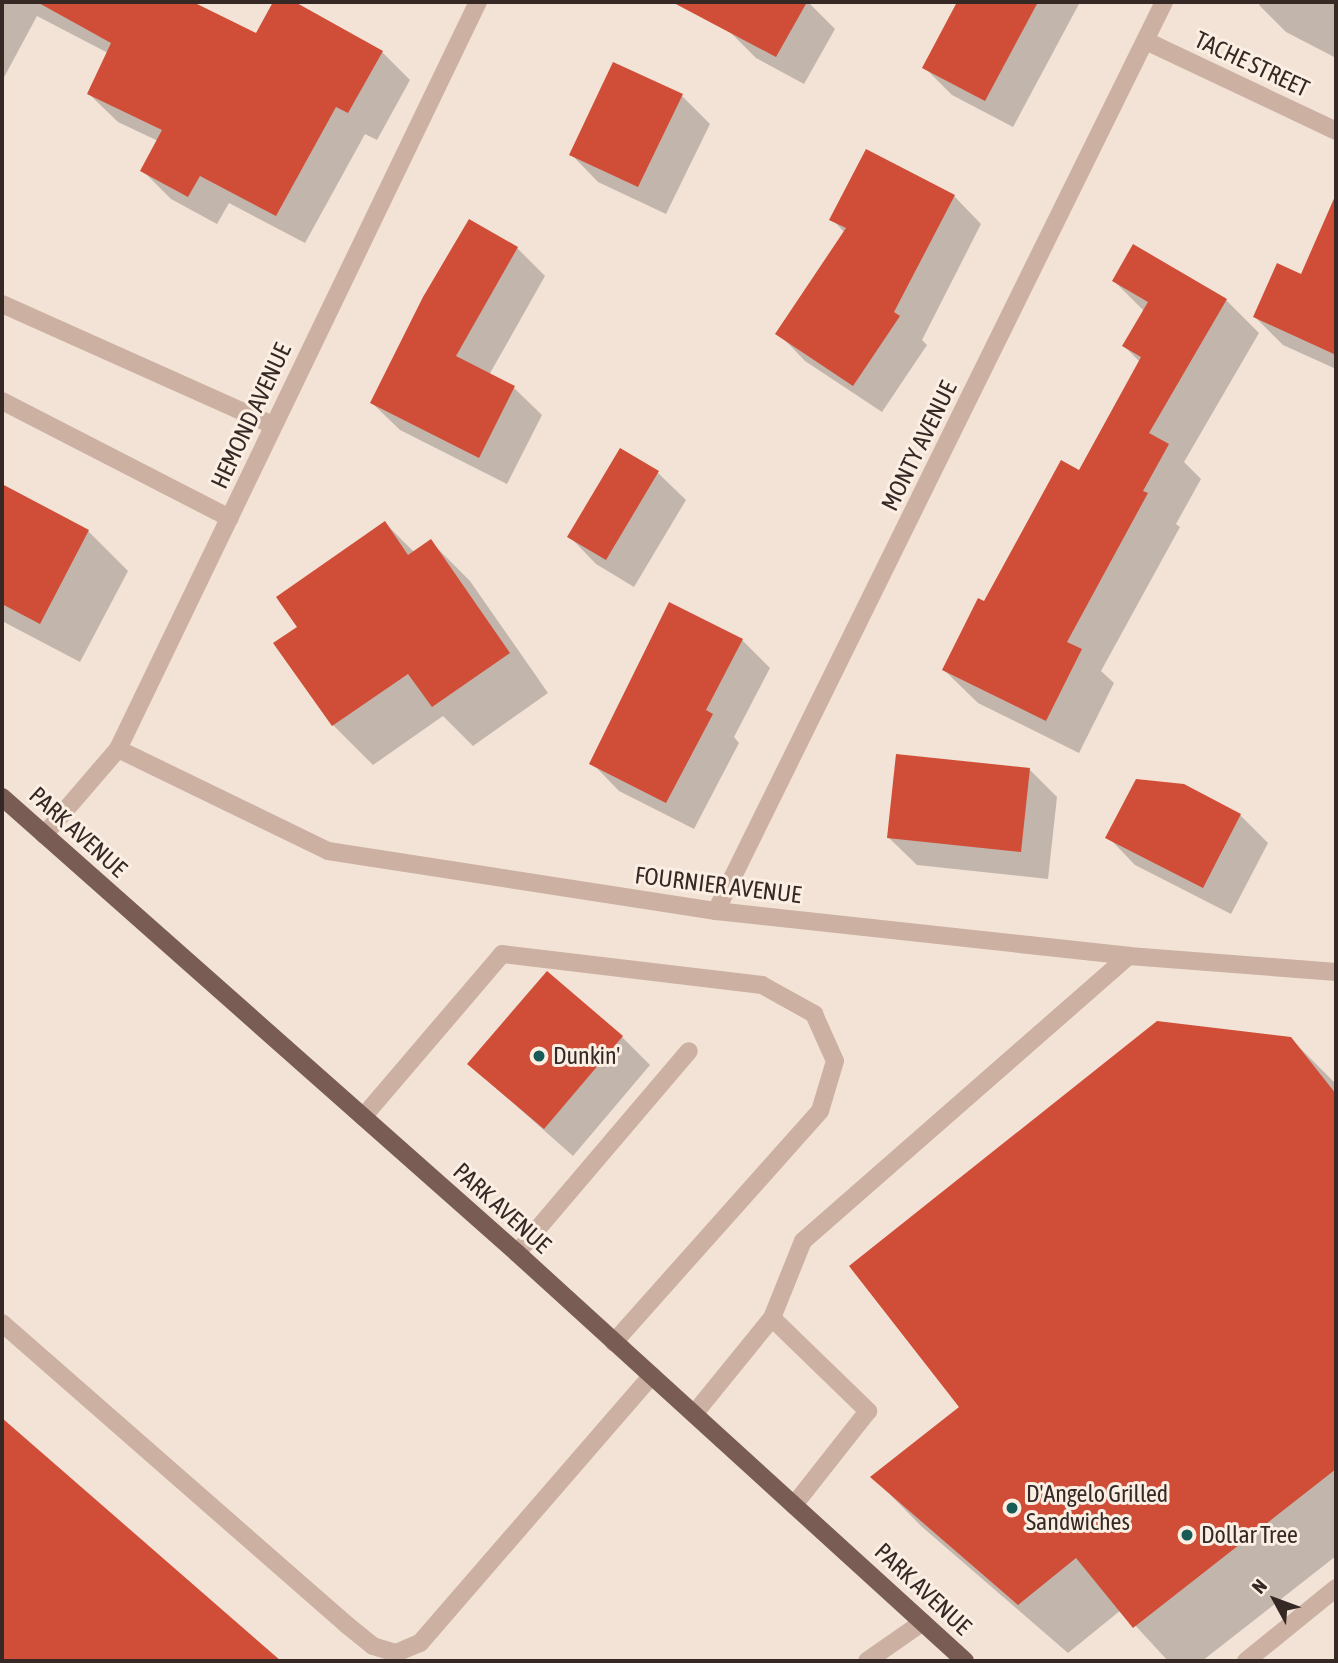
<!DOCTYPE html>
<style>
body{margin:0}
#map{position:relative;width:1338px;height:1663px;overflow:hidden;background:#f3e3d7;font-family:"Asap Condensed",sans-serif}
div>[style]{position:absolute}
.shadow>*{inset:0;background:#0003}
.building>*{inset:0;background:#d04e37}
.minor>*{height:18px;margin:-9px;padding:0 9px;transform-origin:9px;border-radius:9px;background:#ccb1a2}
.major>*{height:18px;margin:-9px;padding:0 9px;transform-origin:9px;border-radius:9px;background:#795d55}
.dots>*{width:19px;height:19px;translate:-50% -50%;box-sizing:border-box;border:4px solid #fbeee3;border-radius:50%}
span{translate:-50% -50%;white-space:nowrap;text-align:center;line-height:1.15;-webkit-text-stroke:6px #fbeee3;paint-order:stroke}
.street-label{font-size:24px;color:#362925}
.poi-label{font-size:24px;color:#362925}
.left{translate:0 -50%;text-align:left}
.frame{position:absolute;inset:0;border:4px solid #362925;pointer-events:none}
.north{position:absolute;left:1240px;top:1565px;width:70px;height:70px;-webkit-text-stroke:5px #fbeee3;paint-order:stroke;rotate:311deg;font-size:19px;font-weight:700;line-height:28px;text-align:center;color:#362925}
.north::after{content:'';display:block;margin:auto;width:24px;height:32px;background:#362925;clip-path:polygon(50% 0,100% 100%,50% 72%,0 100%)}
</style>
<div id="map">
<div class="shadow">
<i style="clip-path:polygon(2px 2px,189px 2px,257px 35px,275px 2px,291px 2px,382px 52px,410px 80px,377px 140px,365px 134px,305px 243px,229px 203px,217px 224px,171px 199px,142px 170px,158px 141px,118px 122px,89px 94px,108px 53px,37px 16px,2px 81px)"></i>
<i style="clip-path:polygon(708px 2px,808px 2px,835px 29px,804px 84px,756px 58px,728px 30px,735px 18px)"></i>
<i style="clip-path:polygon(959px 2px,1080px 2px,1013px 127px,952px 95px,924px 67px)"></i>
<i style="clip-path:polygon(1260px 2px,1336px 2px,1336px 58px,1286px 32px,1259px 5px)"></i>
<i style="clip-path:polygon(614px 64px,682px 96px,710px 124px,666px 214px,598px 182px,571px 154px)"></i>
<i style="clip-path:polygon(954px 196px,981px 224px,922px 340px,927px 345px,882px 412px,805px 361px,778px 333px,845px 233px,832px 219px)"></i>
<i style="clip-path:polygon(1328px 217px,1336px 221px,1336px 369px,1283px 345px,1255px 317px,1302px 276px)"></i>
<i style="clip-path:polygon(517px 248px,545px 276px,489px 375px,514px 388px,542px 415px,507px 484px,400px 430px,372px 403px)"></i>
<i style="clip-path:polygon(1114px 281px,1226px 300px,1259px 333px,1184px 462px,1201px 479px,1176px 524px,1180px 527px,1101px 671px,1114px 683px,1079px 753px,978px 703px,944px 670px,984px 603px,1080px 472px,1140px 362px,1124px 346px,1144px 311px)"></i>
<i style="clip-path:polygon(621px 450px,658px 473px,686px 500px,634px 587px,596px 564px,569px 536px)"></i>
<i style="clip-path:polygon(2px 486px,88px 531px,128px 571px,80px 662px,2px 621px)"></i>
<i style="clip-path:polygon(385px 523px,415px 553px,431px 542px,470px 581px,548px 693px,473px 746px,443px 716px,373px 765px,333px 725px,276px 644px,300px 627px)"></i>
<i style="clip-path:polygon(742px 640px,770px 668px,734px 737px,739px 743px,694px 829px,619px 791px,592px 763px)"></i>
<i style="clip-path:polygon(1030px 770px,1057px 797px,1048px 879px,917px 865px,889px 838px)"></i>
<i style="clip-path:polygon(1240px 815px,1268px 843px,1231px 914px,1135px 865px,1108px 837px)"></i>
<i style="clip-path:polygon(622px 1037px,650px 1065px,573px 1156px,469px 1064px)"></i>
<i style="clip-path:polygon(1290px 1038px,1336px 1084px,1336px 1556px,1202px 1661px,1168px 1661px,1121px 1610px,1068px 1653px,921px 1526px,873px 1477px,961px 1408px)"></i>
<i style="clip-path:polygon(2px 1420px,278px 1661px,2px 1661px)"></i>
</div>
<div class="building">
<i style="clip-path:polygon(37px 2px,193px 2px,256px 33px,273px 2px,295px 2px,383px 51px,348px 113px,336px 107px,276px 216px,200px 176px,188px 197px,140px 171px,162px 130px,87px 94px,111px 43px)"></i>
<i style="clip-path:polygon(672px 2px,807px 2px,776px 57px)"></i>
<i style="clip-path:polygon(957px 2px,1038px 2px,985px 101px,922px 68px)"></i>
<i style="clip-path:polygon(613px 62px,683px 94px,638px 187px,569px 155px)"></i>
<i style="clip-path:polygon(866px 149px,955px 195px,894px 312px,900px 316px,853px 386px,775px 334px,846px 228px,829px 220px)"></i>
<i style="clip-path:polygon(1336px 194px,1336px 355px,1253px 317px,1277px 263px,1301px 274px)"></i>
<i style="clip-path:polygon(469px 219px,518px 247px,456px 356px,515px 386px,479px 458px,370px 403px,423px 297px)"></i>
<i style="clip-path:polygon(1133px 244px,1227px 299px,1149px 433px,1169px 444px,1143px 491px,1148px 493px,1067px 642px,1082px 649px,1046px 721px,942px 670px,978px 598px,984px 601px,1061px 460px,1079px 470px,1141px 357px,1122px 346px,1148px 302px,1112px 281px)"></i>
<i style="clip-path:polygon(620px 448px,659px 471px,606px 560px,567px 537px)"></i>
<i style="clip-path:polygon(2px 484px,89px 530px,40px 624px,2px 604px)"></i>
<i style="clip-path:polygon(385px 521px,408px 555px,431px 539px,510px 653px,432px 707px,408px 674px,332px 726px,273px 643px,297px 627px,276px 597px)"></i>
<i style="clip-path:polygon(669px 602px,743px 639px,706px 710px,713px 714px,666px 803px,589px 764px)"></i>
<i style="clip-path:polygon(896px 754px,1030px 768px,1021px 852px,887px 838px)"></i>
<i style="clip-path:polygon(1136px 779px,1184px 784px,1241px 814px,1203px 888px,1105px 838px)"></i>
<i style="clip-path:polygon(547px 971px,623px 1036px,544px 1129px,467px 1064px)"></i>
<i style="clip-path:polygon(1157px 1021px,1291px 1037px,1336px 1094px,1336px 1469px,1133px 1628px,1076px 1558px,1018px 1605px,870px 1477px,959px 1407px,849px 1266px)"></i>
<i style="clip-path:polygon(2px 1418px,281px 1661px,2px 1661px)"></i>
</div>
<div class="minor">
<i style="left:1146px;top:41px;width:210px;rotate:25.3deg"></i>
<i style="left:2px;top:304px;width:297px;rotate:24.1deg"></i>
<i style="left:2px;top:401px;width:256px;rotate:27.2deg"></i>
<i style="left:118px;top:749px;width:233px;rotate:25.9deg"></i>
<i style="left:328px;top:851px;width:393px;rotate:8.8deg"></i>
<i style="left:716px;top:911px;width:415px;rotate:6.2deg"></i>
<i style="left:1129px;top:956px;width:208px;rotate:4.4deg"></i>
<i style="left:44px;top:835px;width:113px;rotate:-49.3deg"></i>
<i style="left:118px;top:749px;width:829px;rotate:-64.27deg"></i>
<i style="left:716px;top:911px;width:1013px;rotate:-63.76deg"></i>
<i style="left:363px;top:1117px;width:214px;rotate:-49.5deg"></i>
<i style="left:502px;top:954px;width:262px;rotate:6.8deg"></i>
<i style="left:762px;top:985px;width:60px;rotate:29.1deg"></i>
<i style="left:814px;top:1014px;width:51px;rotate:65.9deg"></i>
<i style="left:835px;top:1061px;width:52px;rotate:106.7deg"></i>
<i style="left:820px;top:1111px;width:310px;rotate:131.7deg"></i>
<i style="left:517px;top:1253px;width:265px;rotate:-49.6deg"></i>
<i style="left:772px;top:1318px;width:83px;rotate:-68.1deg"></i>
<i style="left:803px;top:1241px;width:433px;rotate:-41.2deg"></i>
<i style="left:2px;top:1323px;width:459px;rotate:41.2deg"></i>
<i style="left:347px;top:1625px;width:33px;rotate:39deg"></i>
<i style="left:373px;top:1646px;width:24px;rotate:17deg"></i>
<i style="left:396px;top:1653px;width:26px;rotate:-23deg"></i>
<i style="left:420px;top:1643px;width:354px;rotate:-49.1deg"></i>
<i style="left:694px;top:1414px;width:124px;rotate:-50.9deg"></i>
<i style="left:772px;top:1318px;width:134px;rotate:44.1deg"></i>
<i style="left:868px;top:1411px;width:120px;rotate:128.2deg"></i>
<i style="left:867px;top:1661px;width:68px;rotate:-34.9deg"></i>
<i style="left:1246px;top:1661px;width:116px;rotate:-39deg"></i>
</div>
<div class="major">
<i style="left:2px;top:797px;width:688px;rotate:41.52deg"></i>
<i style="left:517px;top:1253px;width:606px;rotate:42.32deg"></i>
</div>
<div class="dots">
<i style="left:539px;top:1056px;background:#175a58"></i>
<i style="left:1012px;top:1508px;background:#175a58"></i>
<i style="left:1187px;top:1535px;background:#175a58"></i>
</div>
<div class="street-label">
<span style="left:1252px;top:64px;rotate:25deg">TACHE STREET</span>
<span style="left:251px;top:416px;rotate:-65deg">HEMOND AVENUE</span>
<span style="left:919px;top:446px;rotate:-64deg">MONTY AVENUE</span>
<span style="left:78px;top:832px;rotate:42deg">PARK AVENUE</span>
<span style="left:718px;top:885px;rotate:7deg">FOURNIER AVENUE</span>
<span style="left:502px;top:1208px;rotate:42deg">PARK AVENUE</span>
<span style="left:923px;top:1589px;rotate:43deg">PARK AVENUE</span>
</div>
<div class="poi-label">
<span class="left" style="left:553px;top:1056px">Dunkin'</span>
<span class="left" style="left:1026px;top:1508px">D'Angelo Grilled<br>Sandwiches</span>
<span class="left" style="left:1201px;top:1535px">Dollar Tree</span>
</div>
<div class="frame"></div>
<div class="north">N</div>
</div>
